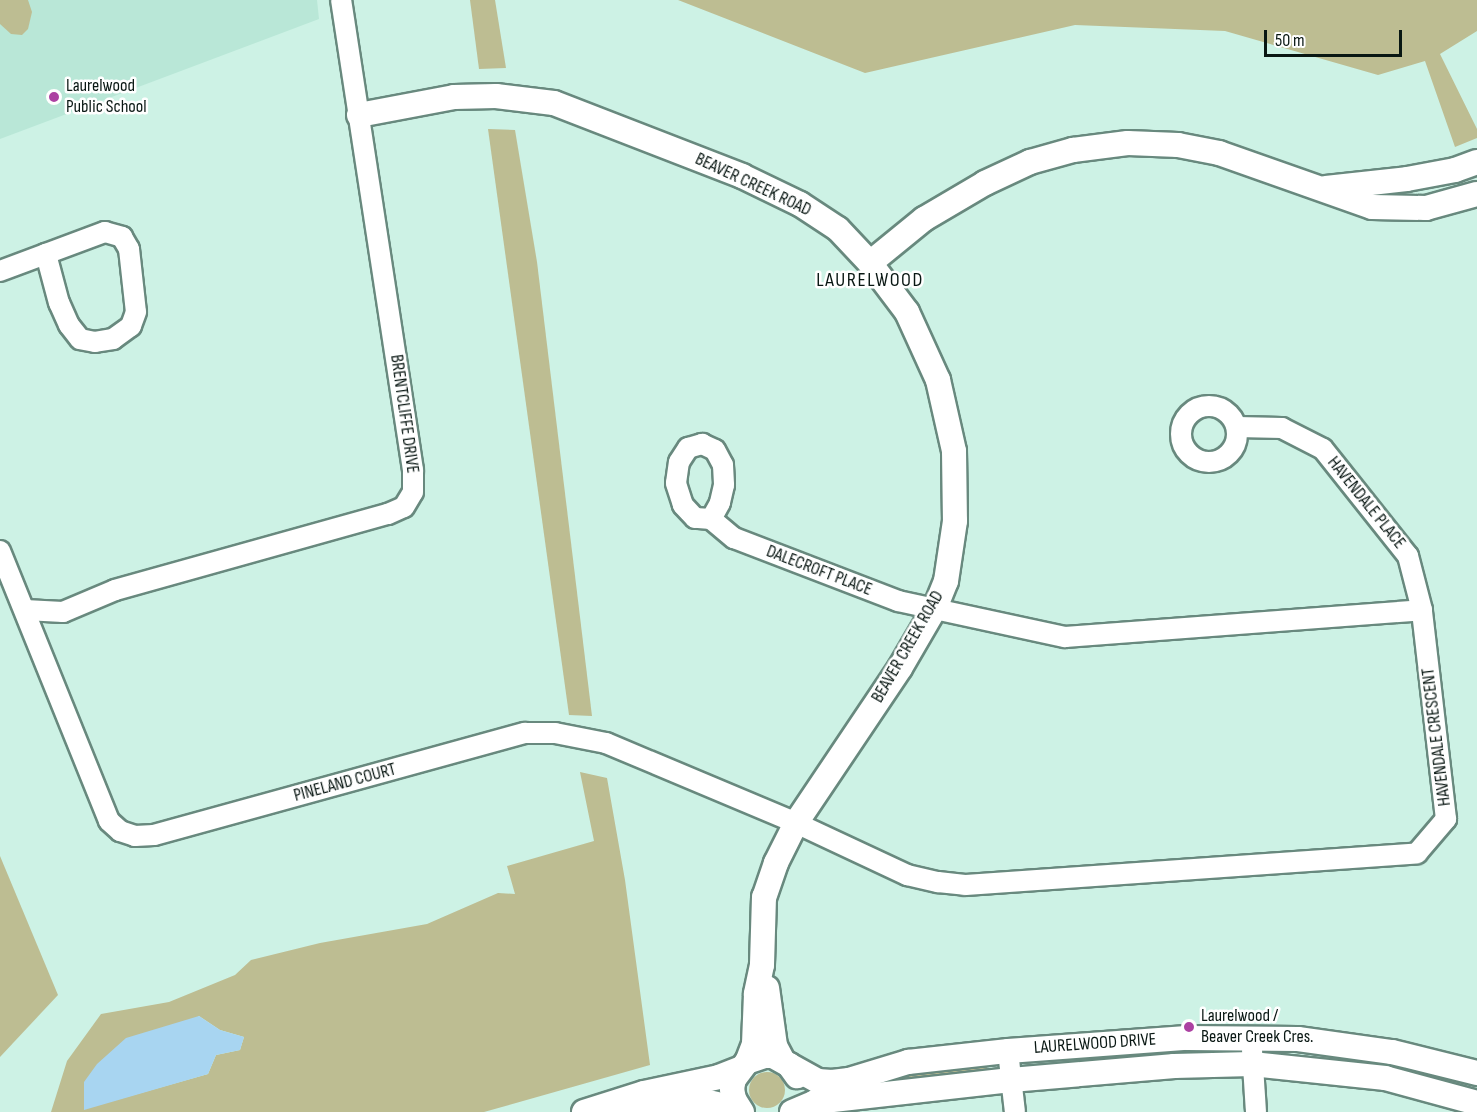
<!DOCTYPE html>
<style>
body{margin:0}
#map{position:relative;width:1477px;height:1112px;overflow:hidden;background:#cdf2e5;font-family:"Sofia Sans Condensed",sans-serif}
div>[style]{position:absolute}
.built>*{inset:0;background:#b9e7d7}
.green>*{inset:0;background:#bdbd92}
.round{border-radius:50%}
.water>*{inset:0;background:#a8d5f1}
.roads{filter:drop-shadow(2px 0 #68897e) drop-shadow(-2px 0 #68897e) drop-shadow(0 2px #68897e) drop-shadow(0 -2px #68897e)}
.minor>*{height:20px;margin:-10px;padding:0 10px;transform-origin:10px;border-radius:10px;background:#fff}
.minor>.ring{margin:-10px;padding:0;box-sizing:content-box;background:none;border:20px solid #fff;border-radius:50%}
.tertiary>*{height:24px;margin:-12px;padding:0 12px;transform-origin:12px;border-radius:12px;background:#fff}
.dots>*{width:16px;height:16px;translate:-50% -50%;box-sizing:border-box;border:3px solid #fff;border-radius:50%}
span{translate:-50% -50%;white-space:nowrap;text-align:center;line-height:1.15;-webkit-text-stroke:5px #fff;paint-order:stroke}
.poi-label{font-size:18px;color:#091713}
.left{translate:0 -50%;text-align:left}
.street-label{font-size:18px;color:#091713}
.neighbourhood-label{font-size:20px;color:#091713;letter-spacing:1.5px}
.scale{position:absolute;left:1264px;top:30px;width:138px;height:27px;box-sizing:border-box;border:3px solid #091713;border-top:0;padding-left:8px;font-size:18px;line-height:21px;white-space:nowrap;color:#091713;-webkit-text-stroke:4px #fff;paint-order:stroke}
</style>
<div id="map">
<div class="built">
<i style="clip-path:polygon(0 0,317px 0,319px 19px,0 139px)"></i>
</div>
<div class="green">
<i style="clip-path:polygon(0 0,28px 0,32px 12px,28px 29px,22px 35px,11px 34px,0 24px)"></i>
<i style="clip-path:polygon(470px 0,495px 0,506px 68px,479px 69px)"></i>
<i style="clip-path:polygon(678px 0,1477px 0,1477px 31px,1440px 54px,1477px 129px,1477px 138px,1455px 147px,1425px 61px,1378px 75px,1225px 31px,1075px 25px,865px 73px)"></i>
<i style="clip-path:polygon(488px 129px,515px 130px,537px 262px,592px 716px,569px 715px)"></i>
<i style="clip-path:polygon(evenodd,580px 772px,607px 778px,625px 880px,650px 1065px,484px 1112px,51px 1112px,67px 1061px,101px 1014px,169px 1002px,235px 975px,251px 960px,320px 943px,427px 924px,498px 893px,515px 894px,507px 866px,594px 841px,580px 772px,199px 1016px,220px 1030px,244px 1037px,240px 1050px,216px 1055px,208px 1074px,84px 1109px,199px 1016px)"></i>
<i style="clip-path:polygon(0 856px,58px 995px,0 1057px)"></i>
<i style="clip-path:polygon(987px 1064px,987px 1074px,889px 1082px,888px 1075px)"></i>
<i class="round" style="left:749px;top:1072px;width:36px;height:36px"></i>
</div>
<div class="water">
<i style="clip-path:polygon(199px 1016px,220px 1030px,244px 1037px,240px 1050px,216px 1055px,208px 1074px,84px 1110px,84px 1082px,97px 1064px,126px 1038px)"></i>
</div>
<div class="roads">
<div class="minor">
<i style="left:0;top:271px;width:112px;rotate:-20.4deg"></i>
<i style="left:105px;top:232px;width:18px;rotate:16deg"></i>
<i style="left:122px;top:237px;width:14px;rotate:60deg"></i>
<i style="left:129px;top:249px;width:63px;rotate:83.7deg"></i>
<i style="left:136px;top:312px;width:15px;rotate:110deg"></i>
<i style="left:131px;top:326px;width:22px;rotate:144deg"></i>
<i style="left:113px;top:339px;width:18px;rotate:171deg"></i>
<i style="left:95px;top:342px;width:15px;rotate:-169deg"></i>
<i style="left:80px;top:339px;width:18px;rotate:-128deg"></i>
<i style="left:69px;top:325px;width:24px;rotate:-114deg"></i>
<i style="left:59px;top:303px;width:51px;rotate:-104.9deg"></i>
<i class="ring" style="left:1181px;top:406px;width:36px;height:36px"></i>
<i style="left:711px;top:519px;width:16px;rotate:-176deg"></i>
<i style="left:695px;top:518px;width:18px;rotate:-133deg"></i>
<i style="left:683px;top:505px;width:23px;rotate:-108deg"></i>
<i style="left:676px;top:483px;width:21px;rotate:-82deg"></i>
<i style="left:679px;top:462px;width:17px;rotate:-57deg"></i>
<i style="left:688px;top:448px;width:15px;rotate:-16deg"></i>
<i style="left:702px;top:444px;width:14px;rotate:25deg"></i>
<i style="left:715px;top:450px;width:17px;rotate:62deg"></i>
<i style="left:723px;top:465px;width:20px;rotate:87deg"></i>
<i style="left:724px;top:485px;width:18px;rotate:103deg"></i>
<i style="left:720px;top:503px;width:18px;rotate:119deg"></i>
<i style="left:711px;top:519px;width:30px;rotate:40deg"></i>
<i style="left:734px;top:538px;width:176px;rotate:21deg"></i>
<i style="left:898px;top:601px;width:171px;rotate:12.2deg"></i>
<i style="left:1065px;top:637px;width:358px;rotate:-4.3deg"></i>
<i style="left:0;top:551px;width:291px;rotate:68deg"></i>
<i style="left:109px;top:821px;width:15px;rotate:42deg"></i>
<i style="left:120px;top:831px;width:16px;rotate:18deg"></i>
<i style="left:135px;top:836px;width:19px;rotate:-3deg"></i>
<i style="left:154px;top:835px;width:385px;rotate:-15.4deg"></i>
<i style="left:525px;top:733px;width:30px"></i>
<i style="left:555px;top:733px;width:52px;rotate:11.1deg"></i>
<i style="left:606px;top:743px;width:206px;rotate:22.8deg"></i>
<i style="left:796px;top:823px;width:123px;rotate:25.1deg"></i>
<i style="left:907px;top:875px;width:32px;rotate:13deg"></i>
<i style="left:938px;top:882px;width:27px;rotate:6deg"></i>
<i style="left:965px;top:885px;width:453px;rotate:-4deg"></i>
<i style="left:1417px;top:853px;width:45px;rotate:-49.5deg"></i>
<i style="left:1446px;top:819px;width:210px;rotate:-96.6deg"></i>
<i style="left:1422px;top:610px;width:56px;rotate:-104.5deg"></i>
<i style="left:1408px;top:556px;width:137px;rotate:-128.5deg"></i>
<i style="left:1323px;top:449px;width:46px;rotate:-152.9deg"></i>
<i style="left:1282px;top:428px;width:45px;rotate:-178.7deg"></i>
<i style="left:25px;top:610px;width:38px;rotate:3deg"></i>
<i style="left:63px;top:612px;width:56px;rotate:-22.9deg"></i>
<i style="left:115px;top:590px;width:283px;rotate:-15.6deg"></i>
<i style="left:388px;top:514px;width:17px;rotate:-24deg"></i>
<i style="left:404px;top:507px;width:17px;rotate:-59deg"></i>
<i style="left:413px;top:492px;width:22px;rotate:-90deg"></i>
<i style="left:413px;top:470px;width:475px;rotate:-98.7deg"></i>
<i style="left:1252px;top:1050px;width:62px;rotate:86.3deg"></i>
<i style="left:1008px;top:1051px;width:61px;rotate:83.5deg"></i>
</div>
<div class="tertiary">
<i style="left:359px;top:115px;width:97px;rotate:-10.7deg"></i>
<i style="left:454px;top:97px;width:42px;rotate:-1.4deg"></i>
<i style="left:496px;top:96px;width:58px;rotate:6.9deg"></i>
<i style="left:554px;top:103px;width:202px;rotate:21.2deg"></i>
<i style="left:742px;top:176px;width:64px;rotate:25.8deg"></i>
<i style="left:800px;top:204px;width:45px;rotate:33.3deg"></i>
<i style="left:838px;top:229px;width:47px;rotate:46.7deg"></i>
<i style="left:870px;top:263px;width:61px;rotate:52.9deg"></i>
<i style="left:907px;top:312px;width:75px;rotate:65.5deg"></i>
<i style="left:938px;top:380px;width:73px;rotate:77.3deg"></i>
<i style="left:954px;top:451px;width:70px;rotate:89.2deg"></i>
<i style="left:955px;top:521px;width:61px;rotate:98.5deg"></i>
<i style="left:946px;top:581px;width:29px;rotate:112deg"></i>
<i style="left:935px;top:608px;width:69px;rotate:120.3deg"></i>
<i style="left:900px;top:668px;width:187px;rotate:123.9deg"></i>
<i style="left:796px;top:823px;width:45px;rotate:116.6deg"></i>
<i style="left:776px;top:863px;width:36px;rotate:109deg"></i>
<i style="left:764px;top:897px;width:68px;rotate:91.7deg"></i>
<i style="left:762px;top:965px;width:30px;rotate:102deg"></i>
<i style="left:756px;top:994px;width:50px;rotate:92.3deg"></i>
<i style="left:754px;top:1044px;width:19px;rotate:111deg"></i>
<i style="left:1326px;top:188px;width:81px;rotate:-6.3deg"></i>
<i style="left:1407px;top:179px;width:49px;rotate:-10.6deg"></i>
<i style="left:1455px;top:170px;width:23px;rotate:-20deg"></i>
<i style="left:870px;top:263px;width:70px;rotate:-39.2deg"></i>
<i style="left:924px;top:219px;width:71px;rotate:-30.5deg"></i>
<i style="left:985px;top:183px;width:50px;rotate:-25deg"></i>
<i style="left:1030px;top:162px;width:45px;rotate:-15.6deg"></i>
<i style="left:1073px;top:150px;width:55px;rotate:-7.3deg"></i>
<i style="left:1128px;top:143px;width:50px;rotate:2.3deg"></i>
<i style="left:1178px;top:145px;width:42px;rotate:11deg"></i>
<i style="left:1219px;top:153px;width:162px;rotate:19.4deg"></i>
<i style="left:1372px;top:207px;width:54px;rotate:1.1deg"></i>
<i style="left:1426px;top:208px;width:53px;rotate:-15.4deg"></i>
<i style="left:767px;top:988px;width:59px;rotate:82.1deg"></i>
<i style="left:775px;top:1046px;width:15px;rotate:62deg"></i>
<i style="left:789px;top:1065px;width:33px;rotate:29deg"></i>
<i style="left:818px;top:1081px;width:14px;rotate:4deg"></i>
<i style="left:832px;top:1082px;width:17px;rotate:-7deg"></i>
<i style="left:849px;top:1080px;width:62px;rotate:-17deg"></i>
<i style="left:908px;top:1062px;width:101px;rotate:-6.3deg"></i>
<i style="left:1008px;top:1051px;width:179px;rotate:-4.2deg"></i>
<i style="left:1187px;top:1038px;width:111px;rotate:0.5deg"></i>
<i style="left:1298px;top:1039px;width:95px;rotate:7.9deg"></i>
<i style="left:1392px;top:1052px;width:88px;rotate:13.9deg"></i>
<i style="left:584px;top:1112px;width:63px;rotate:-17.6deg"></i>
<i style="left:644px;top:1093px;width:77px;rotate:-12deg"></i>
<i style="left:719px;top:1077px;width:22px;rotate:-22deg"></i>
<i style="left:635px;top:1112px;width:70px;rotate:-9.1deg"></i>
<i style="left:704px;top:1101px;width:36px;rotate:13deg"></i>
<i style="left:742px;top:1112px;width:15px;rotate:-122deg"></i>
<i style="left:734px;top:1099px;width:10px;rotate:-101deg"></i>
<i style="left:732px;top:1089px;width:10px;rotate:-79deg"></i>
<i style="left:734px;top:1079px;width:21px;rotate:-53deg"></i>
<i style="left:747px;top:1062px;width:18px;rotate:-19deg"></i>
<i style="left:764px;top:1056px;width:9px"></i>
<i style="left:773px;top:1056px;width:18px;rotate:29deg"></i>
<i style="left:789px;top:1065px;width:14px;rotate:54deg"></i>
<i style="left:792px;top:1112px;width:25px;rotate:-23deg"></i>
<i style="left:815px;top:1102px;width:197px;rotate:-6.4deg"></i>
<i style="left:1011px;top:1080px;width:164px;rotate:-4.9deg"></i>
<i style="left:1174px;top:1066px;width:78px;rotate:-1.5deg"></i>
<i style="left:1252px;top:1064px;width:134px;rotate:6deg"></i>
<i style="left:1385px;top:1078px;width:95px;rotate:15.2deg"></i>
</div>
</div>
<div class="dots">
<i style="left:54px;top:97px;background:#ac41a2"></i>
<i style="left:1189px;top:1027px;background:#ac41a2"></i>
</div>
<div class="poi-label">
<span class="left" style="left:66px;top:97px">Laurelwood<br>Public School</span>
<span class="left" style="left:1201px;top:1027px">Laurelwood /<br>Beaver Creek Cres.</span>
</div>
<div class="street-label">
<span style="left:753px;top:185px;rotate:25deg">BEAVER CREEK ROAD</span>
<span style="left:404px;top:414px;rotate:82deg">BRENTCLIFFE DRIVE</span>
<span style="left:1366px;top:503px;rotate:51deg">HAVENDALE PLACE</span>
<span style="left:819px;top:571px;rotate:21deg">DALECROFT PLACE</span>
<span style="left:908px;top:647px;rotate:-60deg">BEAVER CREEK ROAD</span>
<span style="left:1437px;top:737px;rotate:-97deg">HAVENDALE CRESCENT</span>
<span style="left:345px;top:783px;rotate:-15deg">PINELAND COURT</span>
<span style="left:1095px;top:1044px;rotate:-4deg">LAURELWOOD DRIVE</span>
</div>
<div class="neighbourhood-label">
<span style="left:870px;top:280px">LAURELWOOD</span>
</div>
<div class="scale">50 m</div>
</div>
